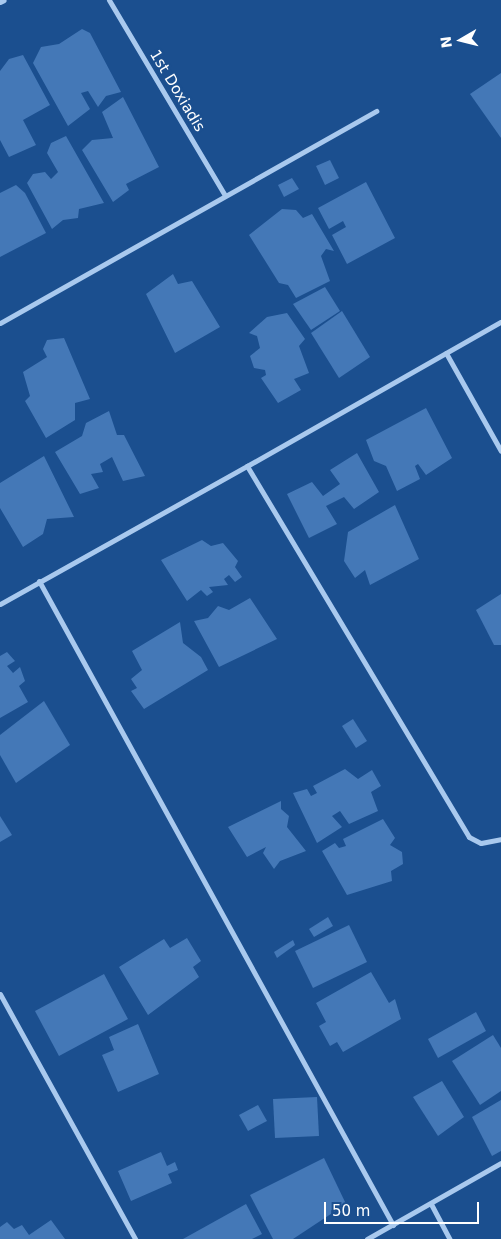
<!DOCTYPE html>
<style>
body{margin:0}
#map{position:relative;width:501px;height:1239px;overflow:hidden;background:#1b4f8f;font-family:"DejaVu Sans",sans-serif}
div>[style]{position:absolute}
.building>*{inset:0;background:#4478b7}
.street>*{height:5px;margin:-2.5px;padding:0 2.5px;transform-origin:2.5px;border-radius:2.5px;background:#a9c9ee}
span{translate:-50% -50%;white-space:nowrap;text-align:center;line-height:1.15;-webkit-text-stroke:4.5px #1b4f8f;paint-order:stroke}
.street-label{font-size:15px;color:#fff}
.north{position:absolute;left:436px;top:15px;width:50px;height:50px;-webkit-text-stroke:4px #1b4f8f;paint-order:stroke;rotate:262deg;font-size:14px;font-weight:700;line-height:20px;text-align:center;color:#fff}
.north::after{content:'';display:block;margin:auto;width:18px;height:22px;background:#fff;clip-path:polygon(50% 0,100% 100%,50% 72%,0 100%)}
.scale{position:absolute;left:324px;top:1202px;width:155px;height:22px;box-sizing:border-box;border:2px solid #fff;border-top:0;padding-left:6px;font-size:15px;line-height:18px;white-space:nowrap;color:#fff;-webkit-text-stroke:4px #1b4f8f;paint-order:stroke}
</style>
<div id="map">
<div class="building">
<i style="clip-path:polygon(82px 29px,90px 33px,121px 92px,106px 96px,98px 107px,88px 91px,81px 93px,90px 109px,68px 126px,33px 63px,41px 47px,59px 44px)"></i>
<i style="clip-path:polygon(23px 55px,50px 105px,23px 120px,36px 145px,9px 157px,0 140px,0 71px,9px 59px)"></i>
<i style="clip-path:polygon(501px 73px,501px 138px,470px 94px)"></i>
<i style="clip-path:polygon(123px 97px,159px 167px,126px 184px,129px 190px,113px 202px,82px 150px,92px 140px,113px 138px,102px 112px)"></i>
<i style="clip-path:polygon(66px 136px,104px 203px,79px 209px,78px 218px,63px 220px,52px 229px,27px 183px,33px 174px,45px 172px,51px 179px,58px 172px,47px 153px,51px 143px)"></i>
<i style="clip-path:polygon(330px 160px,339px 178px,325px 185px,316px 166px)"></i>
<i style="clip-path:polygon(292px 178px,299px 189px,284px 197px,278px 185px)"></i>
<i style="clip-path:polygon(366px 182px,395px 238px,347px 264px,332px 235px,346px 227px,343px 221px,329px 229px,318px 208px)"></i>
<i style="clip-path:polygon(16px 185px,25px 193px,46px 233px,0 257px,0 193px)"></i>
<i style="clip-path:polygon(282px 209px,296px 210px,303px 218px,312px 214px,334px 251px,326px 249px,321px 256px,330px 281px,296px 298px,288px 285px,279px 283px,249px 235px)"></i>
<i style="clip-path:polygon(173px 274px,178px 284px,192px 281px,220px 327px,175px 353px,146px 294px)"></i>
<i style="clip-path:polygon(325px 287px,340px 311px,311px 330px,293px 304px)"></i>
<i style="clip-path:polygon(342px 311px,370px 357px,339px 378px,311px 333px)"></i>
<i style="clip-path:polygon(287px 313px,305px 339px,299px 346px,309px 373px,294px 379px,301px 390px,278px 403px,261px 378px,266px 375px,265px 370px,254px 368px,250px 356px,260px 348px,257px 336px,249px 333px,267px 317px)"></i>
<i style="clip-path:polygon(64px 338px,90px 399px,75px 403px,75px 420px,46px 438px,25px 401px,30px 396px,23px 372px,47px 357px,43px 349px,47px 340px)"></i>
<i style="clip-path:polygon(426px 408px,452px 458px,426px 475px,418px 464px,415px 466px,420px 479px,397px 491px,386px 466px,374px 461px,366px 440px)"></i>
<i style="clip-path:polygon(109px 411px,117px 435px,124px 435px,145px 476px,123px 481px,112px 457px,100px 464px,103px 472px,91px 474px,99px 488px,80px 494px,55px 452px,82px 436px,86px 423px)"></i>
<i style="clip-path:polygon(357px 453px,379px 492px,354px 509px,344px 497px,326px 506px,337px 524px,309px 538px,287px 494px,312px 482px,323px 496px,340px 484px,330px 470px)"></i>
<i style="clip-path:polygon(44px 456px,74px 517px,47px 519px,43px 534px,23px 547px,0 508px,0 483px)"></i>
<i style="clip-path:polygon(395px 505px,419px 559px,370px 585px,365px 570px,355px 578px,344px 561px,348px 532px)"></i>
<i style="clip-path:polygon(202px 540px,211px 546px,223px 543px,238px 561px,235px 567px,242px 577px,235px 582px,229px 575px,224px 579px,228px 585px,209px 587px,213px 592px,207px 596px,201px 590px,187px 601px,161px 560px)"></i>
<i style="clip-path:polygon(501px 594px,501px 645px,494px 645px,476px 610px)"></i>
<i style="clip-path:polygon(250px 598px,277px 639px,219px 667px,194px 621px,208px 618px,218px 606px,229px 610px)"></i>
<i style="clip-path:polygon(180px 622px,183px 643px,201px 657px,208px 670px,144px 709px,131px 691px,137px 688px,131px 679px,142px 670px,132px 651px)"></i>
<i style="clip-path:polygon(7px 652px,15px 661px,7px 666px,13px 673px,20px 667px,25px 681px,19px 686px,28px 702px,0 718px,0 656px)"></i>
<i style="clip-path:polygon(44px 701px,70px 745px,16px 783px,0 755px,0 735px)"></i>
<i style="clip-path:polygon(353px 719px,367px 741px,356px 748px,342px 726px)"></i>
<i style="clip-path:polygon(345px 769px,358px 779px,372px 770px,381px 786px,371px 792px,378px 811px,349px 824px,340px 811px,332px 816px,342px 827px,317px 843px,293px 793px,307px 789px,311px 796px,317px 793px,313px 786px)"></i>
<i style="clip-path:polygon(281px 801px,281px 809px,289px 816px,287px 827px,306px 851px,280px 861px,274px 869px,263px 853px,266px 847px,247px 857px,228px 827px)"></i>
<i style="clip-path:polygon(0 816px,12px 835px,0 842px)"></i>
<i style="clip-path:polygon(383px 819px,395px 838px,390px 845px,402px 852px,403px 864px,391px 871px,392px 881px,347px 895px,322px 851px,335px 843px,339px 848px,346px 846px,343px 839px)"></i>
<i style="clip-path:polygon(328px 917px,333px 926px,314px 937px,309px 929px)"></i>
<i style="clip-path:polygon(349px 925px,367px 962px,313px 988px,295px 951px)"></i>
<i style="clip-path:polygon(187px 938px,201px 961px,193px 967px,199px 977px,148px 1015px,119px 967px,164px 939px,170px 948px)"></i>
<i style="clip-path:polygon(293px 940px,295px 945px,277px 958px,274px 952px)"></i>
<i style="clip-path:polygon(371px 972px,389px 1003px,395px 999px,401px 1019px,343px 1052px,337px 1042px,330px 1046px,319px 1026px,326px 1022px,316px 1003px)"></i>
<i style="clip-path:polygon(104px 974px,128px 1019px,59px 1056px,35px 1011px)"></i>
<i style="clip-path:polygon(476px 1012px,486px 1031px,438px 1058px,428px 1039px)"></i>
<i style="clip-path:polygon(138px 1024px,159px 1074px,118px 1092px,102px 1055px,114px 1050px,109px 1037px)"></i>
<i style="clip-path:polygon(493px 1035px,501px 1048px,501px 1091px,480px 1105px,452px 1061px)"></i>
<i style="clip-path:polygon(442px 1081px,464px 1117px,438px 1136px,413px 1097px)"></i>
<i style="clip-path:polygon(317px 1097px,319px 1136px,275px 1138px,273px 1099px)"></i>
<i style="clip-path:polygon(501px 1100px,501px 1151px,492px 1156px,472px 1117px)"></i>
<i style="clip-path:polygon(258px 1105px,267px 1121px,248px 1131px,239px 1115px)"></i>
<i style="clip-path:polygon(161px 1152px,167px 1166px,175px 1162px,178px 1170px,168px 1174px,172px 1183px,131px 1201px,118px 1171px)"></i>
<i style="clip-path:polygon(324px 1158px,346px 1204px,293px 1239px,273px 1239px,250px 1195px)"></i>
<i style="clip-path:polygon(246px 1204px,262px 1234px,252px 1239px,183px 1239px)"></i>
<i style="clip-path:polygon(51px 1220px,65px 1239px,0 1239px,0 1227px,7px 1222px,14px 1229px,22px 1225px,29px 1235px)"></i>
</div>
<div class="street">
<i style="left:109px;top:0;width:227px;rotate:59.3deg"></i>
<i style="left:0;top:2px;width:4px;rotate:-27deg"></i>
<i style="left:0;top:323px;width:432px;rotate:-29.4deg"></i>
<i style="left:446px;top:353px;width:112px;rotate:60.7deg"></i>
<i style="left:247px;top:466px;width:292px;rotate:-29.6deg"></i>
<i style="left:39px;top:581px;width:735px;rotate:61.2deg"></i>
<i style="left:0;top:604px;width:283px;rotate:-29.2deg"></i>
<i style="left:247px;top:466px;width:432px;rotate:59.1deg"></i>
<i style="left:469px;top:837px;width:13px;rotate:27deg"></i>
<i style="left:481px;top:843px;width:20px;rotate:-11deg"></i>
<i style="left:0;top:994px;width:280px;rotate:61.1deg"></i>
<i style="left:431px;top:1204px;width:40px;rotate:62deg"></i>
<i style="left:367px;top:1239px;width:154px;rotate:-29.6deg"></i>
</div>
<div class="street-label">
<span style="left:177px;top:91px;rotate:59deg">1st Doxiadis</span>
</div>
<div class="north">N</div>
<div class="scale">50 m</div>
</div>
